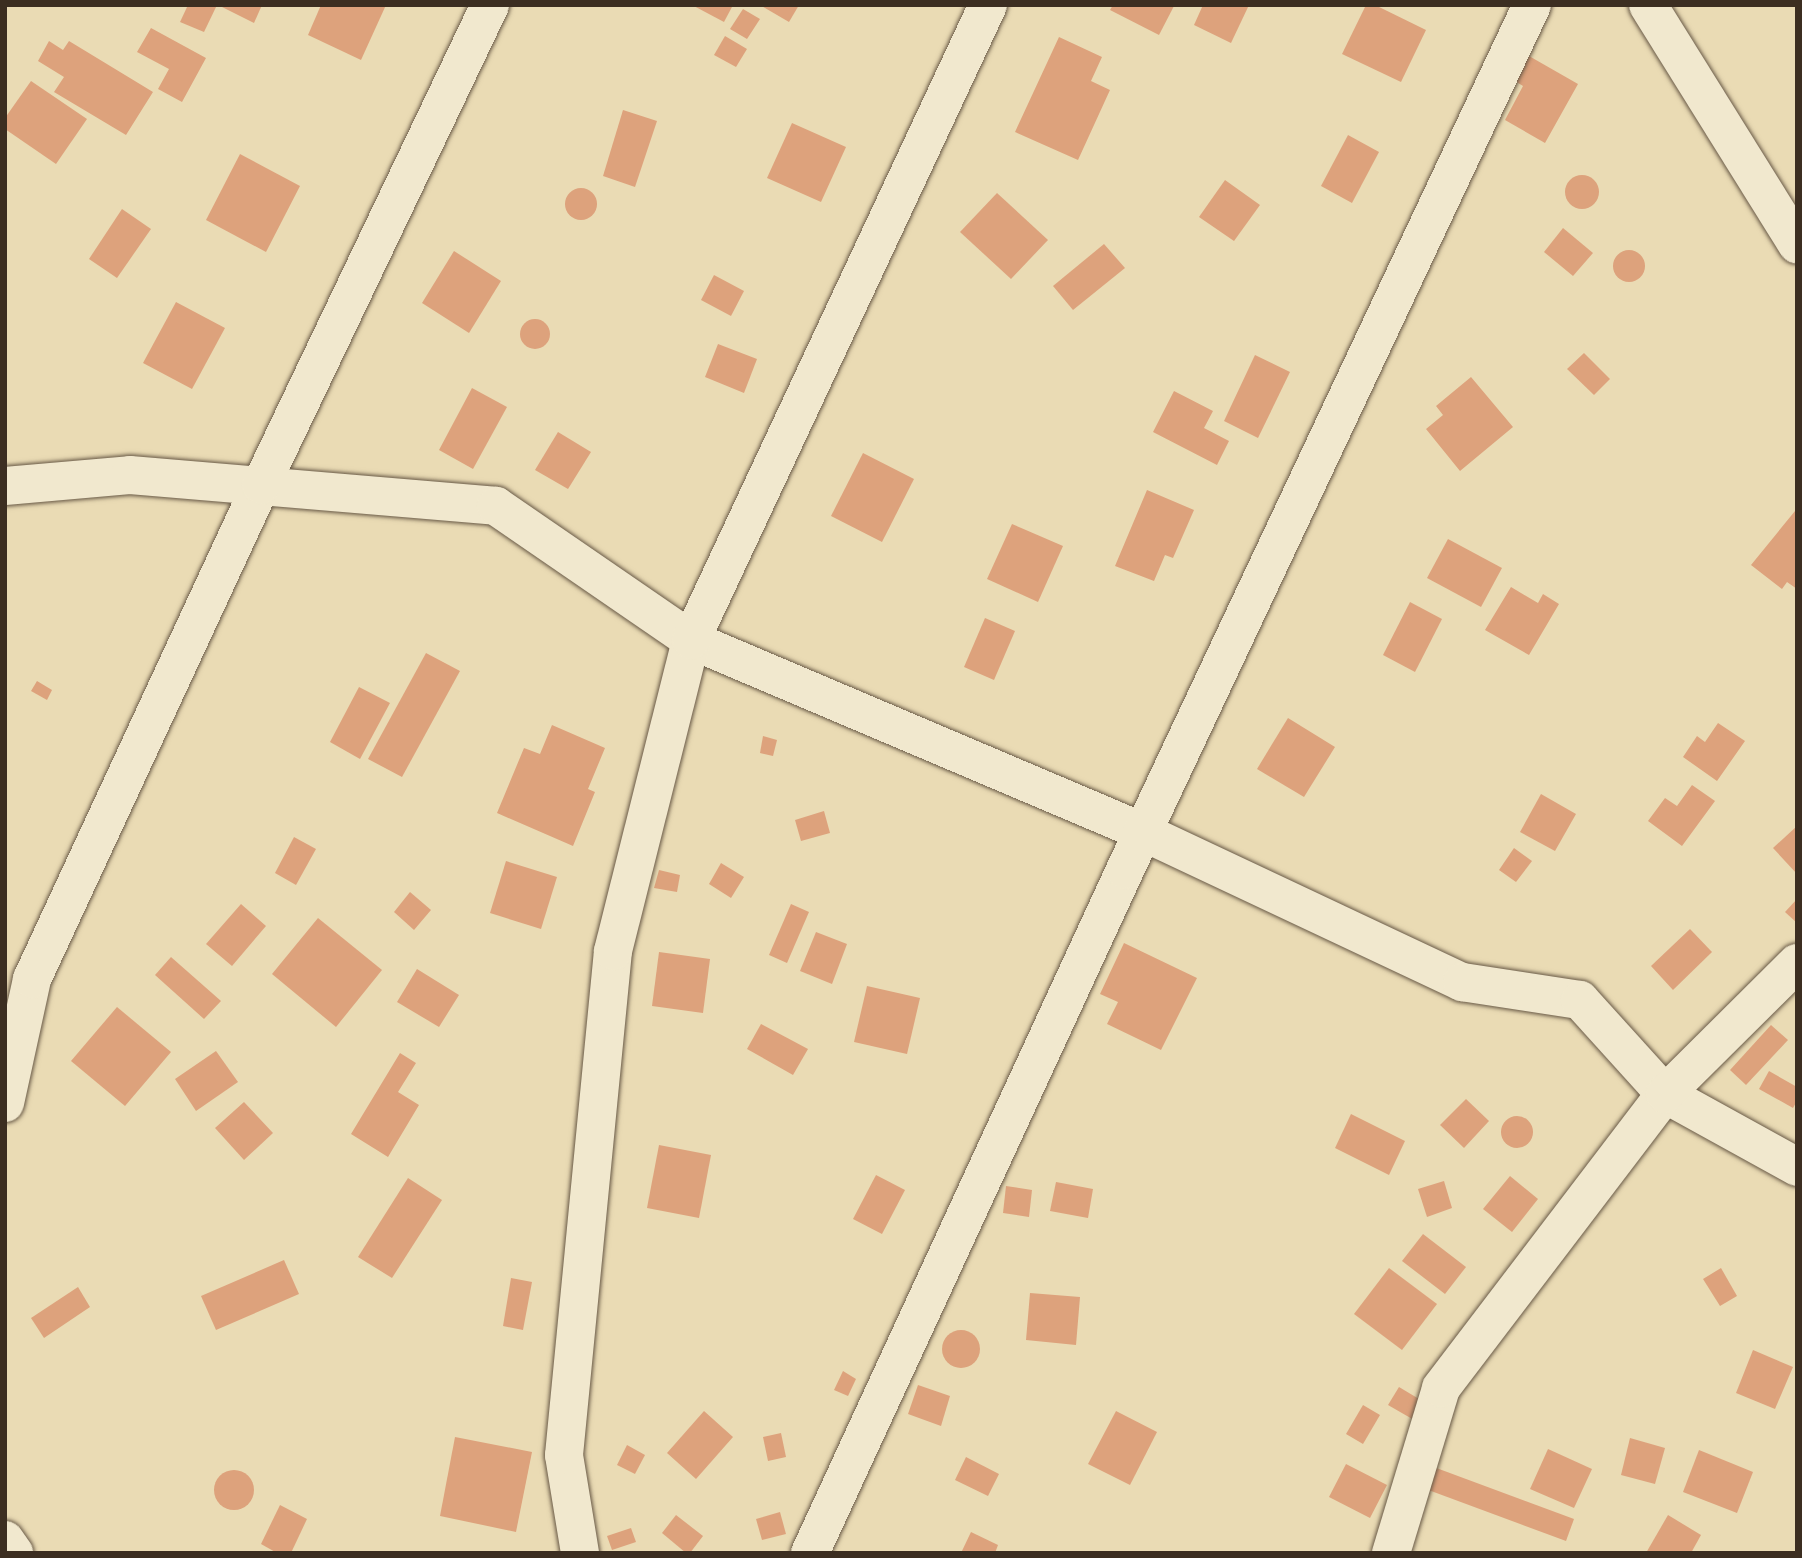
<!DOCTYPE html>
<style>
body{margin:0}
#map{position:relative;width:1802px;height:1558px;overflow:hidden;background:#eadbb4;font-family:"IM FELL English",serif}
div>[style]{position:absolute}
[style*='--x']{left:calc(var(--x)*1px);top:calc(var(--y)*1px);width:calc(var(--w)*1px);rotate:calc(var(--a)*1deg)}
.building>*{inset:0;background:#dda27c}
.round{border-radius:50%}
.roads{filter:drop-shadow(0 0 2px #685946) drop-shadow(0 0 2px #685946)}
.minor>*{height:38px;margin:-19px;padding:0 19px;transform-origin:19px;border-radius:19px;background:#f1e8ce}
span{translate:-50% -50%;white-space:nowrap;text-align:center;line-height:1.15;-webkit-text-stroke:5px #f1e8ce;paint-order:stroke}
.frame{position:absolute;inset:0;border:7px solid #3c2e21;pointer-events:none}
</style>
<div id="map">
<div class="building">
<div style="clip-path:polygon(188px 5px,217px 5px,204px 32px,180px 22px)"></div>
<div style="clip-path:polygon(218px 5px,262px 5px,254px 23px)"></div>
<div style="clip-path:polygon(321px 5px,386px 5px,361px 60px,308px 35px)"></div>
<div style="clip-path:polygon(692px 5px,733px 5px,724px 22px)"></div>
<div style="clip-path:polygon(760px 5px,799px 5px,789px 22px)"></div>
<div style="clip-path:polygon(1113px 5px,1172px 5px,1174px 6px,1159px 35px,1110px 10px)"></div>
<div style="clip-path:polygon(1203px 5px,1249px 5px,1231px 43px,1194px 25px)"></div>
<div style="clip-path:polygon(1366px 5px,1375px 5px,1426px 30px,1401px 82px,1342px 54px)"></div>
<div style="clip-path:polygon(743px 9px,760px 19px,747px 39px,730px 29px)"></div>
<div style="clip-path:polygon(151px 28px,206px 58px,182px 102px,158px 89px,169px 69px,137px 52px)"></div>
<div style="clip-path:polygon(725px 36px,747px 49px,736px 67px,714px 55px)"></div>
<div style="clip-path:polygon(1059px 37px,1102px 57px,1091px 81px,1110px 90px,1078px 160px,1015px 132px)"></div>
<div style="clip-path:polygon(49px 41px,63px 50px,69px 41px,153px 92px,126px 135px,54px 92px,64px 77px,38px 61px)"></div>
<div style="clip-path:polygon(1529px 56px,1578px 84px,1545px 143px,1505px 120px,1523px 86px,1515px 81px)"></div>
<div style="clip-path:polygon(31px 81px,87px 119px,56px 164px,5px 129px,5px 118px)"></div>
<div style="clip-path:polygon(623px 110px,657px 121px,635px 187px,603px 176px)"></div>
<div style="clip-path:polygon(792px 123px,846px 147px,821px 202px,767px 178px)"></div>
<div style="clip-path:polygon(1348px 135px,1379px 152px,1352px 203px,1321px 186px)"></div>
<div style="clip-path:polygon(240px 154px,300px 186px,266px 252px,206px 220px)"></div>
<div class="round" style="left:1565px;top:175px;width:34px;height:34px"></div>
<div style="clip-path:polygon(1225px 180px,1260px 205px,1234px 241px,1199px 217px)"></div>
<div class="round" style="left:565px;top:188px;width:32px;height:32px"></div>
<div style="clip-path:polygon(997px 193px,1048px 240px,1011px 279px,960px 232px)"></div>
<div style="clip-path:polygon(122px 209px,151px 229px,117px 278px,89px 259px)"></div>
<div style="clip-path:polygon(1563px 228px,1593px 253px,1573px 276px,1544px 252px)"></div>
<div style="clip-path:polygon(1104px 244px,1125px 268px,1073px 310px,1053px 286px)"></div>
<div class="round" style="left:1613px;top:250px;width:32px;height:32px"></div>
<div style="clip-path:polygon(454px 251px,501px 281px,469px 333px,422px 303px)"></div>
<div style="clip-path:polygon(714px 275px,744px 291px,731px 316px,701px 300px)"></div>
<div style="clip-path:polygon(176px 302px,225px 328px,192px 389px,143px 363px)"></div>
<div class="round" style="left:520px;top:319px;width:30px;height:30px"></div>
<div style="clip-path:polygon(718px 344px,757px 359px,744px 393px,705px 377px)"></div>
<div style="clip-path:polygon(1584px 353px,1610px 379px,1594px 395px,1567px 369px)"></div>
<div style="clip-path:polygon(1255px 355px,1290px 372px,1258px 438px,1224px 421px)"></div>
<div style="clip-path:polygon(1471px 377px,1513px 427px,1460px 471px,1426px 429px,1443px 415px,1436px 406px)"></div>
<div style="clip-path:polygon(472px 388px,507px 407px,473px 469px,439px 450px)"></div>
<div style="clip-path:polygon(1174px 391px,1213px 411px,1204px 428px,1229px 441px,1217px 465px,1153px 432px)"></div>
<div style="clip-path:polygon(558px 432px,591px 452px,568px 489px,535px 470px)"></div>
<div style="clip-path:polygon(863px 453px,914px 479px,882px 542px,831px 516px)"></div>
<div style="clip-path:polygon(1147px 490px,1194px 510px,1173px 558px,1165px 555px,1154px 581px,1115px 566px)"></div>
<div style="clip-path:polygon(1795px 511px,1797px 589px,1787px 582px,1782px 589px,1751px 565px)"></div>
<div style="clip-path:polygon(1012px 524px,1063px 546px,1038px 602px,987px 579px)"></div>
<div style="clip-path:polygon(1448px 539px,1502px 568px,1481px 607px,1427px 578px)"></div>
<div style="clip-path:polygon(1511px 587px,1538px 603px,1543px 594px,1559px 604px,1529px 655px,1485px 630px)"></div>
<div style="clip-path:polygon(1410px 602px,1442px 619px,1415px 672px,1383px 655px)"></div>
<div style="clip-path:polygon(985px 618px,1015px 631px,994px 680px,964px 667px)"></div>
<div style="clip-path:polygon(426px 653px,460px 671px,402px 777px,368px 759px)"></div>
<div style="clip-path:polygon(37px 681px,52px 690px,47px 700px,31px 691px)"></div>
<div style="clip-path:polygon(359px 687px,390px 703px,360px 759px,330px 742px)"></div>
<div style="clip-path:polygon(1288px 718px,1335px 747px,1304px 797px,1257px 769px)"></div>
<div style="clip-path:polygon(1718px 723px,1745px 741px,1717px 781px,1683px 757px,1697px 736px,1705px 742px)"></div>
<div style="clip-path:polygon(552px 725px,605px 748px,588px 789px,595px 792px,573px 846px,497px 813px,524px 748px,540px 754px)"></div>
<div style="clip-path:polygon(763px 736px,777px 740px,773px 756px,760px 753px)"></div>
<div style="clip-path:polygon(1692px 785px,1715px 801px,1682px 846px,1648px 821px,1665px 798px,1677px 806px)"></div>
<div style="clip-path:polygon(1541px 794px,1576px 814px,1555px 851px,1520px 832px)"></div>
<div style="clip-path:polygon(824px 811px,830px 833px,801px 841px,795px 820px)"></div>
<div style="clip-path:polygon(1797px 826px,1797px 874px,1773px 848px)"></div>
<div style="clip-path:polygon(294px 837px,316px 849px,296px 885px,275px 873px)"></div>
<div style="clip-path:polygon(1514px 848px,1532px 861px,1516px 882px,1499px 870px)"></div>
<div style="clip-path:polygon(506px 861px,557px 877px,541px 929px,490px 913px)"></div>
<div style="clip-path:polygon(721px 863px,744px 877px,731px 898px,709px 884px)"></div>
<div style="clip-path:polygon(659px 870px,680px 875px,677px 892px,654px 888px)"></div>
<div style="clip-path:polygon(410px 892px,431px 910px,414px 930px,394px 912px)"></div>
<div style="clip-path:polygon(1797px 899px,1797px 923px,1785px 912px)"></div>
<div style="clip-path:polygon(241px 904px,266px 926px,232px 966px,206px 944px)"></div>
<div style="clip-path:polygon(791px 904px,809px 912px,787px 963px,769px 955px)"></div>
<div style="clip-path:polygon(318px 918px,382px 970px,336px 1027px,272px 974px)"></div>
<div style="clip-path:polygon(1690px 929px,1712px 952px,1673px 990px,1651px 966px)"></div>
<div style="clip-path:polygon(816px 932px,847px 944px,832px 984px,800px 971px)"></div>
<div style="clip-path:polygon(1124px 943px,1197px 978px,1161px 1050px,1107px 1024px,1118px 1002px,1100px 994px)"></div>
<div style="clip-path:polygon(659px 952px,710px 959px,703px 1013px,652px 1006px)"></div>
<div style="clip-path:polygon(171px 957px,221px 1001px,204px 1019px,155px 975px)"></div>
<div style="clip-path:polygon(417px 969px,459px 995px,439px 1027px,397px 1002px)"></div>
<div style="clip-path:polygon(867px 986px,920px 998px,907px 1054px,854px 1042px)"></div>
<div style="clip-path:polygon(117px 1007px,171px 1052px,125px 1106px,71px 1061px)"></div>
<div style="clip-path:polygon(761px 1024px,808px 1049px,793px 1075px,747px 1049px)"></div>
<div style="clip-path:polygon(1771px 1025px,1788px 1040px,1746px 1085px,1730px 1070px)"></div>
<div style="clip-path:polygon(216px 1051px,238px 1082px,196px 1111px,175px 1079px)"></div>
<div style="clip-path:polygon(400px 1053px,416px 1063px,398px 1092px,419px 1105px,388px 1157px,351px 1134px)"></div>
<div style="clip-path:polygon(1769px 1071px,1797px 1087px,1797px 1101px,1793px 1108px,1759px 1089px)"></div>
<div style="clip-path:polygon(1466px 1099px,1489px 1121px,1464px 1148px,1440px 1125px)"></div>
<div style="clip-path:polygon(244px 1102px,273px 1133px,244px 1160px,215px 1128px)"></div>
<div style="clip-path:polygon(1351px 1114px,1405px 1141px,1389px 1175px,1335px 1148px)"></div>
<div class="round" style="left:1501px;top:1116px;width:32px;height:32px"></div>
<div style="clip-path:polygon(659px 1145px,711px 1155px,699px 1218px,647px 1208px)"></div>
<div style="clip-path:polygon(876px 1175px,905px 1190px,882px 1234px,853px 1219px)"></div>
<div style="clip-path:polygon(1510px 1176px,1538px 1199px,1512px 1232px,1483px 1209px)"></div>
<div style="clip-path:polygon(408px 1178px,442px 1200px,392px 1278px,358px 1257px)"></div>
<div style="clip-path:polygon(1444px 1181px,1452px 1208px,1427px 1217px,1418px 1189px)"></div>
<div style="clip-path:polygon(1056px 1182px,1093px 1189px,1088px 1218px,1050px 1211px)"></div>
<div style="clip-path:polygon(1006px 1186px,1032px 1190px,1029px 1217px,1003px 1213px)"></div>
<div style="clip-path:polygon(1423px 1234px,1466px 1267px,1445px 1294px,1402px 1261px)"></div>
<div style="clip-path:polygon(284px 1260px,299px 1294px,216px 1330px,201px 1296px)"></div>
<div style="clip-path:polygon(1389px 1268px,1437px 1304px,1402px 1350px,1354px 1314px)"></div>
<div style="clip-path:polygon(1721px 1268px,1737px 1296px,1720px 1306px,1703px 1279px)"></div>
<div style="clip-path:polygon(511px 1278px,532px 1282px,523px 1330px,503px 1326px)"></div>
<div style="clip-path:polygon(78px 1287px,90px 1307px,44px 1338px,31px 1318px)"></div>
<div style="clip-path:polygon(1030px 1293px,1080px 1297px,1076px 1345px,1026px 1340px)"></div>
<div class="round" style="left:942px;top:1330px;width:38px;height:38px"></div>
<div style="clip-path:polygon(1753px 1350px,1793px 1367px,1775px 1409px,1736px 1393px)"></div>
<div style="clip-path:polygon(843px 1371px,856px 1379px,848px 1396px,834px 1390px)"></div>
<div style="clip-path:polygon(918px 1385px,950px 1396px,941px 1426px,908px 1414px)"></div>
<div style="clip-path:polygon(1399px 1387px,1424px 1402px,1414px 1420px,1388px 1405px)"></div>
<div style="clip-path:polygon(1363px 1405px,1380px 1415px,1363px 1444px,1346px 1434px)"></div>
<div style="clip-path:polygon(704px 1411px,733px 1437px,696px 1479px,667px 1453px)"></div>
<div style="clip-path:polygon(1116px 1411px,1157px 1432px,1130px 1485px,1088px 1464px)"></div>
<div style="clip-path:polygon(781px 1433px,786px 1457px,768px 1461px,763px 1437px)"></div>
<div style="clip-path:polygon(455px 1437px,532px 1452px,516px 1532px,440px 1516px)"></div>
<div style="clip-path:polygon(1630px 1438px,1665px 1448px,1655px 1484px,1621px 1475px)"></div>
<div style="clip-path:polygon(627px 1445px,645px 1455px,635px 1474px,617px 1465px)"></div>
<div style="clip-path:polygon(1548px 1449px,1592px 1469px,1574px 1508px,1530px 1489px)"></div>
<div style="clip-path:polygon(1699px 1450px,1753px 1472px,1737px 1513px,1683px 1492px)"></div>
<div style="clip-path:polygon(966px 1457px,999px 1474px,988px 1496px,955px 1480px)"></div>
<div style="clip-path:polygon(1346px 1464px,1387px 1485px,1370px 1518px,1329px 1497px)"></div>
<div style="clip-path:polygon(1431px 1466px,1574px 1519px,1566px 1541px,1423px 1488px)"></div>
<div class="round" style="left:214px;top:1470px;width:40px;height:40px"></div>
<div style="clip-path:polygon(280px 1505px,307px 1519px,291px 1553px,277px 1553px,261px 1544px)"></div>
<div style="clip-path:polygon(780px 1512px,786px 1534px,762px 1540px,756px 1519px)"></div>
<div style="clip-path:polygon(676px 1515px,703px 1536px,690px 1553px,686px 1553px,662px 1533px)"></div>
<div style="clip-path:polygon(1668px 1515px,1701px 1535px,1691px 1553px,1646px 1553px)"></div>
<div style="clip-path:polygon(631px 1528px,636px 1542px,612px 1550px,607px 1536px)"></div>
<div style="clip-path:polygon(971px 1532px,998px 1545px,995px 1553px,961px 1553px)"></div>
</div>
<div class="roads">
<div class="minor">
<div style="--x:1648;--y:5;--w:282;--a:58.1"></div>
<div style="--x:5;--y:486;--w:125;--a:-5"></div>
<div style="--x:130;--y:475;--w:367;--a:4.8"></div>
<div style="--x:496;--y:506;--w:237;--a:34.5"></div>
<div style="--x:691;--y:640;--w:491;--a:23"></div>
<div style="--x:1143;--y:832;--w:353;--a:25.2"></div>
<div style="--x:1462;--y:982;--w:119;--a:8.7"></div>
<div style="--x:1580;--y:1000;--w:127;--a:47.9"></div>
<div style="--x:1665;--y:1094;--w:151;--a:28.9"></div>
<div style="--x:5;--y:1103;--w:127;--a:-77.7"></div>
<div style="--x:32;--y:979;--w:544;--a:-65.13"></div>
<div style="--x:261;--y:485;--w:532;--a:-64.49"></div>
<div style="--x:5;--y:1540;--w:16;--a:55"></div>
<div style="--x:580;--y:1553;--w:99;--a:-99.3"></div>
<div style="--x:564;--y:1455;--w:506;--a:-84.45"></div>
<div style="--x:613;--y:951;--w:321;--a:-75.9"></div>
<div style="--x:691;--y:640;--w:701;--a:-64.93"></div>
<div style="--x:810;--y:1553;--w:752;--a:-65.24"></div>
<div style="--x:1125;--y:870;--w:956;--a:-64.8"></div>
<div style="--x:1391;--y:1553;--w:172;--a:-73.1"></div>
<div style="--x:1441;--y:1388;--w:370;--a:-52.7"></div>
<div style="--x:1665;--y:1094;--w:186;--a:-44.8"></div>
</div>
</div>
<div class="frame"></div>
</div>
